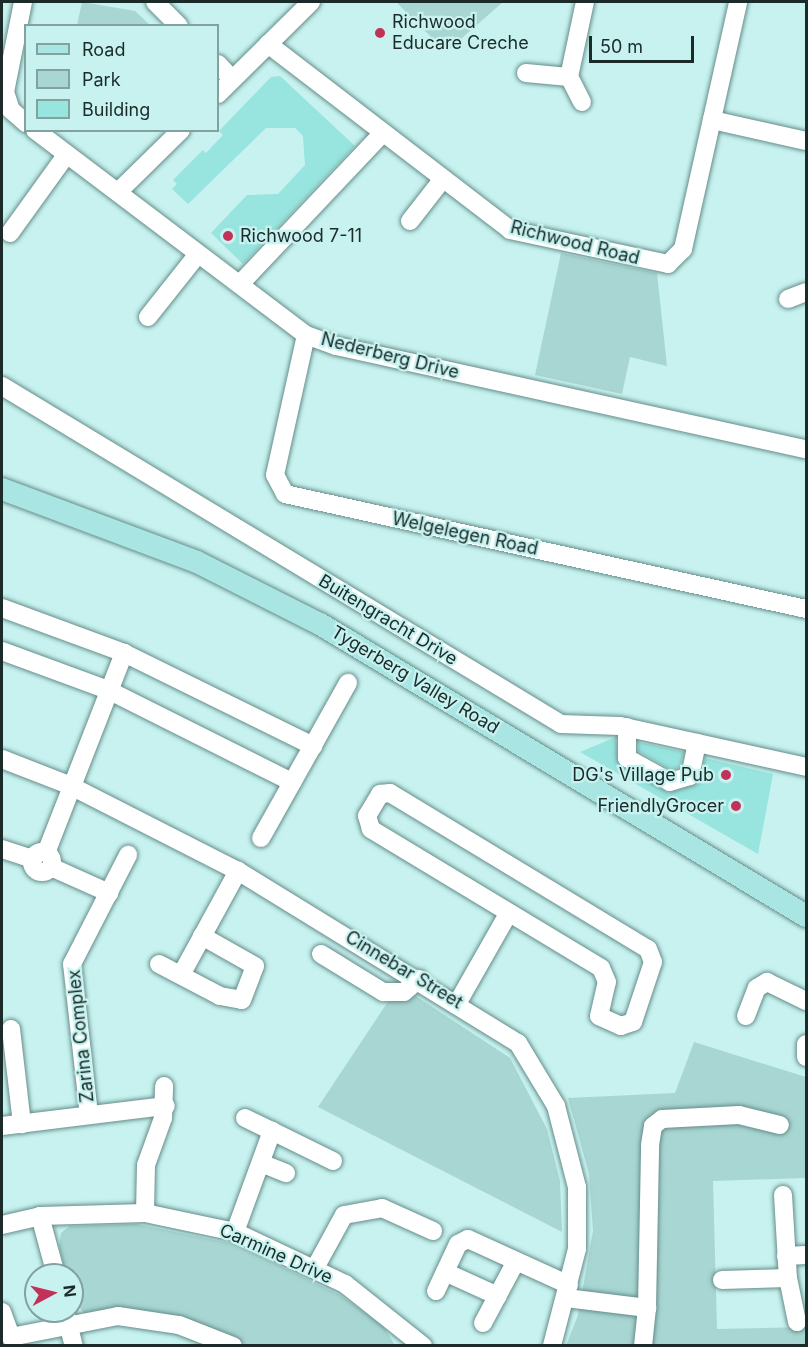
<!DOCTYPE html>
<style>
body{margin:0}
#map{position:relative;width:808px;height:1347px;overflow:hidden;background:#c7f2ef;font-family:Inter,sans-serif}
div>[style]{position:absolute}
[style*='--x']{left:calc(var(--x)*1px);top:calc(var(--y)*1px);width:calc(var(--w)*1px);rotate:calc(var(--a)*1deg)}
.green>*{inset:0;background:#a8d6d2}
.building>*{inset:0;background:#98e4df}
.roads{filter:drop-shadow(0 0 2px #658d8a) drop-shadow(0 0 2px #658d8a)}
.minor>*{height:18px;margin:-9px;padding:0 9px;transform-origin:9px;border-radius:9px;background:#fff}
.minor>.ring{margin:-9px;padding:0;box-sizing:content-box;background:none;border:18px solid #fff;border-radius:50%}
.major>*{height:22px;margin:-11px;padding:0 11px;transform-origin:11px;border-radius:11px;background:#a9e6e3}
.dots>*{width:16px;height:16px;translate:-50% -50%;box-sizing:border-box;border:3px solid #c7f2ef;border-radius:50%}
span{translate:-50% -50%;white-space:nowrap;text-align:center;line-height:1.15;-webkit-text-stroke:4.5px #c7f2ef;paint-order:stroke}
.poi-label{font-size:18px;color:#1a2b2a}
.left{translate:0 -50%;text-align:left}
.right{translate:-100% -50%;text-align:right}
.street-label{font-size:18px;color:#1a2b2a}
.frame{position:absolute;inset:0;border:3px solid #1a2b2a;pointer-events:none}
.legend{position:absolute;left:24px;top:24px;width:195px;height:108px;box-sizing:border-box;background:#c7f2ef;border:2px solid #82a2a0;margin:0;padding:8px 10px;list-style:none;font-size:18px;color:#1a2b2a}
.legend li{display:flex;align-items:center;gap:12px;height:30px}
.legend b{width:30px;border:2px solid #82a2a0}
.north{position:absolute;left:24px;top:1263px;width:60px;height:60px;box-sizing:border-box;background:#c7f2ef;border:2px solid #82a2a0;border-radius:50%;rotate:83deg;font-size:16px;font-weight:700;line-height:24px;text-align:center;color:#1a2b2a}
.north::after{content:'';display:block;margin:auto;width:21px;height:27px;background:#c23258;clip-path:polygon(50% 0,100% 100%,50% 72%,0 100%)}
.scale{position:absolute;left:589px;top:36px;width:105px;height:27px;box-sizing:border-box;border:3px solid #1a2b2a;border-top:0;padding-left:8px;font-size:18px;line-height:21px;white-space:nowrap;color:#1a2b2a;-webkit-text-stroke:4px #c7f2ef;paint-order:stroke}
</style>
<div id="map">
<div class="green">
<div style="clip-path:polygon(82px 2px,135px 11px,150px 25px,77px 25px)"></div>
<div style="clip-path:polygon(396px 2px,503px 2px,446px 52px)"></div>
<div style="clip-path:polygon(561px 253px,657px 273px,667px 366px,630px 357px,622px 394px,535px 375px)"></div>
<div style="clip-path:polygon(399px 985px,510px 1058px,547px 1129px,560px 1181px,562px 1232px,318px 1107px)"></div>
<div style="clip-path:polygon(694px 1042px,806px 1077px,806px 1178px,713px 1181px,717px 1329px,806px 1327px,806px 1345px,566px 1346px,578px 1315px,593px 1231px,589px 1174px,568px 1098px,675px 1093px)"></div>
<div style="clip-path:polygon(136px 1224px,234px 1244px,340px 1295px,383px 1326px,395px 1345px,247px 1345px,208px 1327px,84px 1313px,72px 1298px,72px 1275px,66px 1275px,59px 1246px,61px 1233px,70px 1226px)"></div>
</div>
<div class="building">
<div style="clip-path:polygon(280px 76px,355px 146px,243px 264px,211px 233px,247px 195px,278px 194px,305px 165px,303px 136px,295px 128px,266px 128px,188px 204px,172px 189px,177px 184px,173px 180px,203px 150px,206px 153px,223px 135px,219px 131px,271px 77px)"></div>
<div style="clip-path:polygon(616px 737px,618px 764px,668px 793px,698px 784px,705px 758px,773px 774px,758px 854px,580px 752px)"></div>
<div style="clip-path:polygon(638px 742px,684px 752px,680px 767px,671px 770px,638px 751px)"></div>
</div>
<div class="roads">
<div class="minor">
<div style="--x:23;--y:2;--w:92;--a:101.3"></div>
<div style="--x:5;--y:92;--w:19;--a:72"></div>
<div style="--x:11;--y:110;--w:20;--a:41"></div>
<div style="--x:155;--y:2;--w:34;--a:45"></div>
<div style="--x:268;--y:44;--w:305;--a:37.5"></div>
<div style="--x:510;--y:230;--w:162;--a:12.1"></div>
<div style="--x:668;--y:264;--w:21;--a:-45"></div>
<div style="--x:683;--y:249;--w:253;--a:-77.4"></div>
<div style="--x:218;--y:64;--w:21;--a:47"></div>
<div style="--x:526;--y:73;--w:43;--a:5.3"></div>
<div style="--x:218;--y:94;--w:131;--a:-44.7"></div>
<div style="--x:582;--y:102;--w:28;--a:-117"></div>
<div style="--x:569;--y:77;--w:77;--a:-78"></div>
<div style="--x:712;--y:120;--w:96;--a:12.6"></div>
<div style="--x:35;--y:130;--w:340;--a:37.1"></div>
<div style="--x:306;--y:335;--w:32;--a:20"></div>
<div style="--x:336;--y:346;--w:481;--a:12.4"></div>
<div style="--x:118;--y:192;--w:88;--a:-44.5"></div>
<div style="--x:410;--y:221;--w:52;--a:-52"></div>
<div style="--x:10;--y:233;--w:97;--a:-54.2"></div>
<div style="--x:240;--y:284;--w:208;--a:-46.6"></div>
<div style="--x:788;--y:299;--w:19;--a:-21"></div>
<div style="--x:148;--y:317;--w:80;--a:-51.6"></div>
<div style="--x:306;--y:335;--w:143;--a:102.5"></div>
<div style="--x:275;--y:475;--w:21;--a:62"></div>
<div style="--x:285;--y:494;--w:534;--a:12.45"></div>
<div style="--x:2;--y:386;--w:653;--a:31.16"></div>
<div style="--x:561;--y:724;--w:59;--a:1.9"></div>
<div style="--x:620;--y:726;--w:190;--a:12.4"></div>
<div style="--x:2;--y:608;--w:130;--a:20.2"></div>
<div style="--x:124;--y:653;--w:211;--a:26.2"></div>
<div style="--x:2;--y:651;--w:113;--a:20.2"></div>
<div style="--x:108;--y:690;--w:206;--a:26.6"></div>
<div style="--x:627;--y:727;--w:31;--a:90"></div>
<div style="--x:627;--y:758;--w:49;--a:29.2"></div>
<div style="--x:670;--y:782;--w:21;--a:-17"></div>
<div style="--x:690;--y:776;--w:34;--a:-78"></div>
<div style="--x:2;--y:759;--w:72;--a:21.2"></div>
<div style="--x:69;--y:785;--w:190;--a:27"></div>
<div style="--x:238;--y:871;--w:329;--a:31.6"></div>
<div style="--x:518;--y:1043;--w:74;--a:58.9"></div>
<div style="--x:556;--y:1106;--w:84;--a:75.5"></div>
<div style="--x:577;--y:1187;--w:62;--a:90"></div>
<div style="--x:577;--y:1249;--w:100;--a:104.5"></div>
<div style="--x:390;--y:793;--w:301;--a:31.2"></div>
<div style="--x:648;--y:949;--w:14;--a:69"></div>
<div style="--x:653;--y:962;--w:63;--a:108.4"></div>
<div style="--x:633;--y:1022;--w:13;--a:162"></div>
<div style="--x:621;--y:1026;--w:24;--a:-156"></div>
<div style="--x:599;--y:1016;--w:35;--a:-77"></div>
<div style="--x:607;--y:982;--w:15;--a:-113"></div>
<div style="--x:601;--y:968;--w:269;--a:-148.9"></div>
<div style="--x:371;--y:829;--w:14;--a:-107"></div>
<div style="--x:367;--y:816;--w:26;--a:-59"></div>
<div style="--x:380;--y:794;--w:10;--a:-6"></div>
<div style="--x:261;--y:838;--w:178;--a:-60.7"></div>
<div style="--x:2;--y:849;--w:33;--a:18"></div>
<div class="ring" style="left:32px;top:852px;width:2px;height:2px"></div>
<div style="--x:46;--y:853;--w:215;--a:-68.7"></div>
<div style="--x:51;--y:867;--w:64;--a:24.1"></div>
<div style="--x:321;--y:954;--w:73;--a:31.5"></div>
<div style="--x:383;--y:992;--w:21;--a:0"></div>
<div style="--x:404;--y:992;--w:20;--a:-41"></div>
<div style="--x:159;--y:964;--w:69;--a:27.7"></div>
<div style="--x:220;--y:996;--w:22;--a:10"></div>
<div style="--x:242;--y:1000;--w:36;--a:-69"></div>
<div style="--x:255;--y:966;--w:61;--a:-150.5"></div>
<div style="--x:181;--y:975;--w:119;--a:-61.3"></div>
<div style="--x:458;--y:1002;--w:101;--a:-60.4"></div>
<div style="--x:746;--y:1016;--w:30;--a:-69"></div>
<div style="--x:757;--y:988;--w:12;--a:-31"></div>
<div style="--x:767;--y:982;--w:43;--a:26"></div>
<div style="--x:11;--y:1029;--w:96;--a:83.4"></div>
<div style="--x:806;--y:1044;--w:13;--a:90"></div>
<div style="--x:89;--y:1115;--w:152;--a:-96.4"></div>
<div style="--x:72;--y:964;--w:123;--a:-62.8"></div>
<div style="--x:245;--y:1118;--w:30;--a:26"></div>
<div style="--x:2;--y:1126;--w:165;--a:-7"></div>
<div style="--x:261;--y:1163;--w:27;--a:22"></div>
<div style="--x:783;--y:1195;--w:83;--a:86.6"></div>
<div style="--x:788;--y:1278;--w:45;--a:78.4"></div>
<div style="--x:145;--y:1213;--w:48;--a:-88.8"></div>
<div style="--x:146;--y:1165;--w:50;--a:-70.1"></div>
<div style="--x:163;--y:1118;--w:32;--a:-88"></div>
<div style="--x:40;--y:1216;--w:61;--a:74.8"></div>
<div style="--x:2;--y:1225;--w:39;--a:-13"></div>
<div style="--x:40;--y:1216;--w:105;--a:-1.6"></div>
<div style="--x:145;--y:1213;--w:92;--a:11.9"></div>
<div style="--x:235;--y:1232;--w:122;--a:25.3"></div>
<div style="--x:345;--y:1284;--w:100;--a:38.5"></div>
<div style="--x:235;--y:1232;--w:108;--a:-69.9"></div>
<div style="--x:272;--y:1131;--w:68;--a:26.2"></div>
<div style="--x:786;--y:1256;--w:20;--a:-3"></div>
<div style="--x:315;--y:1268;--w:60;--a:-61.3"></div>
<div style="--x:344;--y:1215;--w:39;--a:-10"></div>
<div style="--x:382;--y:1208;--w:56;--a:24.3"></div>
<div style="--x:445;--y:1272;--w:58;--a:24.4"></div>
<div style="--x:722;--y:1280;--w:66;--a:-1.7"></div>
<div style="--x:436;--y:1291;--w:52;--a:-64.9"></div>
<div style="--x:458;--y:1244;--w:11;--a:-27"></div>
<div style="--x:468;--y:1239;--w:111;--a:24.5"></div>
<div style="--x:566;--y:1298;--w:82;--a:7"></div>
<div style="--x:647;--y:1308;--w:163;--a:-88.9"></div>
<div style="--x:650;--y:1145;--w:19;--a:-81"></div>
<div style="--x:653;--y:1126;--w:11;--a:-38"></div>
<div style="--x:662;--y:1119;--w:77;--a:-3"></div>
<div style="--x:739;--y:1115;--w:42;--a:13.7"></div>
<div style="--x:65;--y:1311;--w:36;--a:76"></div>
<div style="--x:2;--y:1312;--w:27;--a:70"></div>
<div style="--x:11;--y:1337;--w:109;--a:-11.1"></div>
<div style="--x:118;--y:1316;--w:62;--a:8.4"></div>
<div style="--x:179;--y:1325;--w:58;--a:21.3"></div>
<div style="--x:483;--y:1323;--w:68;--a:-61.9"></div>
<div style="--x:643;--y:1346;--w:38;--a:-84"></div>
</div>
<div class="major">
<div style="--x:2;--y:489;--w:208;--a:20.5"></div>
<div style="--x:197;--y:562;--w:138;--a:26.8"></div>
<div style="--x:320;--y:624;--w:567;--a:31"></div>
</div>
</div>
<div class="dots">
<div style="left:380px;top:33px;background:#c23258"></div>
<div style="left:228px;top:236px;background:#c23258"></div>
<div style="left:726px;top:775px;background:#c23258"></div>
<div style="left:736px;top:806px;background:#c23258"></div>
</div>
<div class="poi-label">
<span class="left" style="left:392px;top:33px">Richwood<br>Educare Creche</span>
<span class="left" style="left:240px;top:236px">Richwood 7-11</span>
<span class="right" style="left:714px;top:775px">DG's Village Pub</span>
<span class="right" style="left:724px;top:806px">FriendlyGrocer</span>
</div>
<div class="street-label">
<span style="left:575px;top:243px;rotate:14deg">Richwood Road</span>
<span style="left:390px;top:356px;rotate:14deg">Nederberg Drive</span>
<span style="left:465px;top:534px;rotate:12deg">Welgelegen Road</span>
<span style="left:388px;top:620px;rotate:31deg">Buitengracht Drive</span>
<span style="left:415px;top:680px;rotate:31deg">Tygerberg Valley Road</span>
<span style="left:404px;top:970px;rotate:31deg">Cinnebar Street</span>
<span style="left:81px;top:1036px;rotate:-96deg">Zarina Complex</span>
<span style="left:276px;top:1254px;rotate:24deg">Carmine Drive</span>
</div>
<div class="frame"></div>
<ul class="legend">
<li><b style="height:8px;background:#a9e6e3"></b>Road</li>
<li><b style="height:16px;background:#a8d6d2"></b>Park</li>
<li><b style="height:16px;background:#98e4df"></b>Building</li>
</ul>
<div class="north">N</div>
<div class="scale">50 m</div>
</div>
